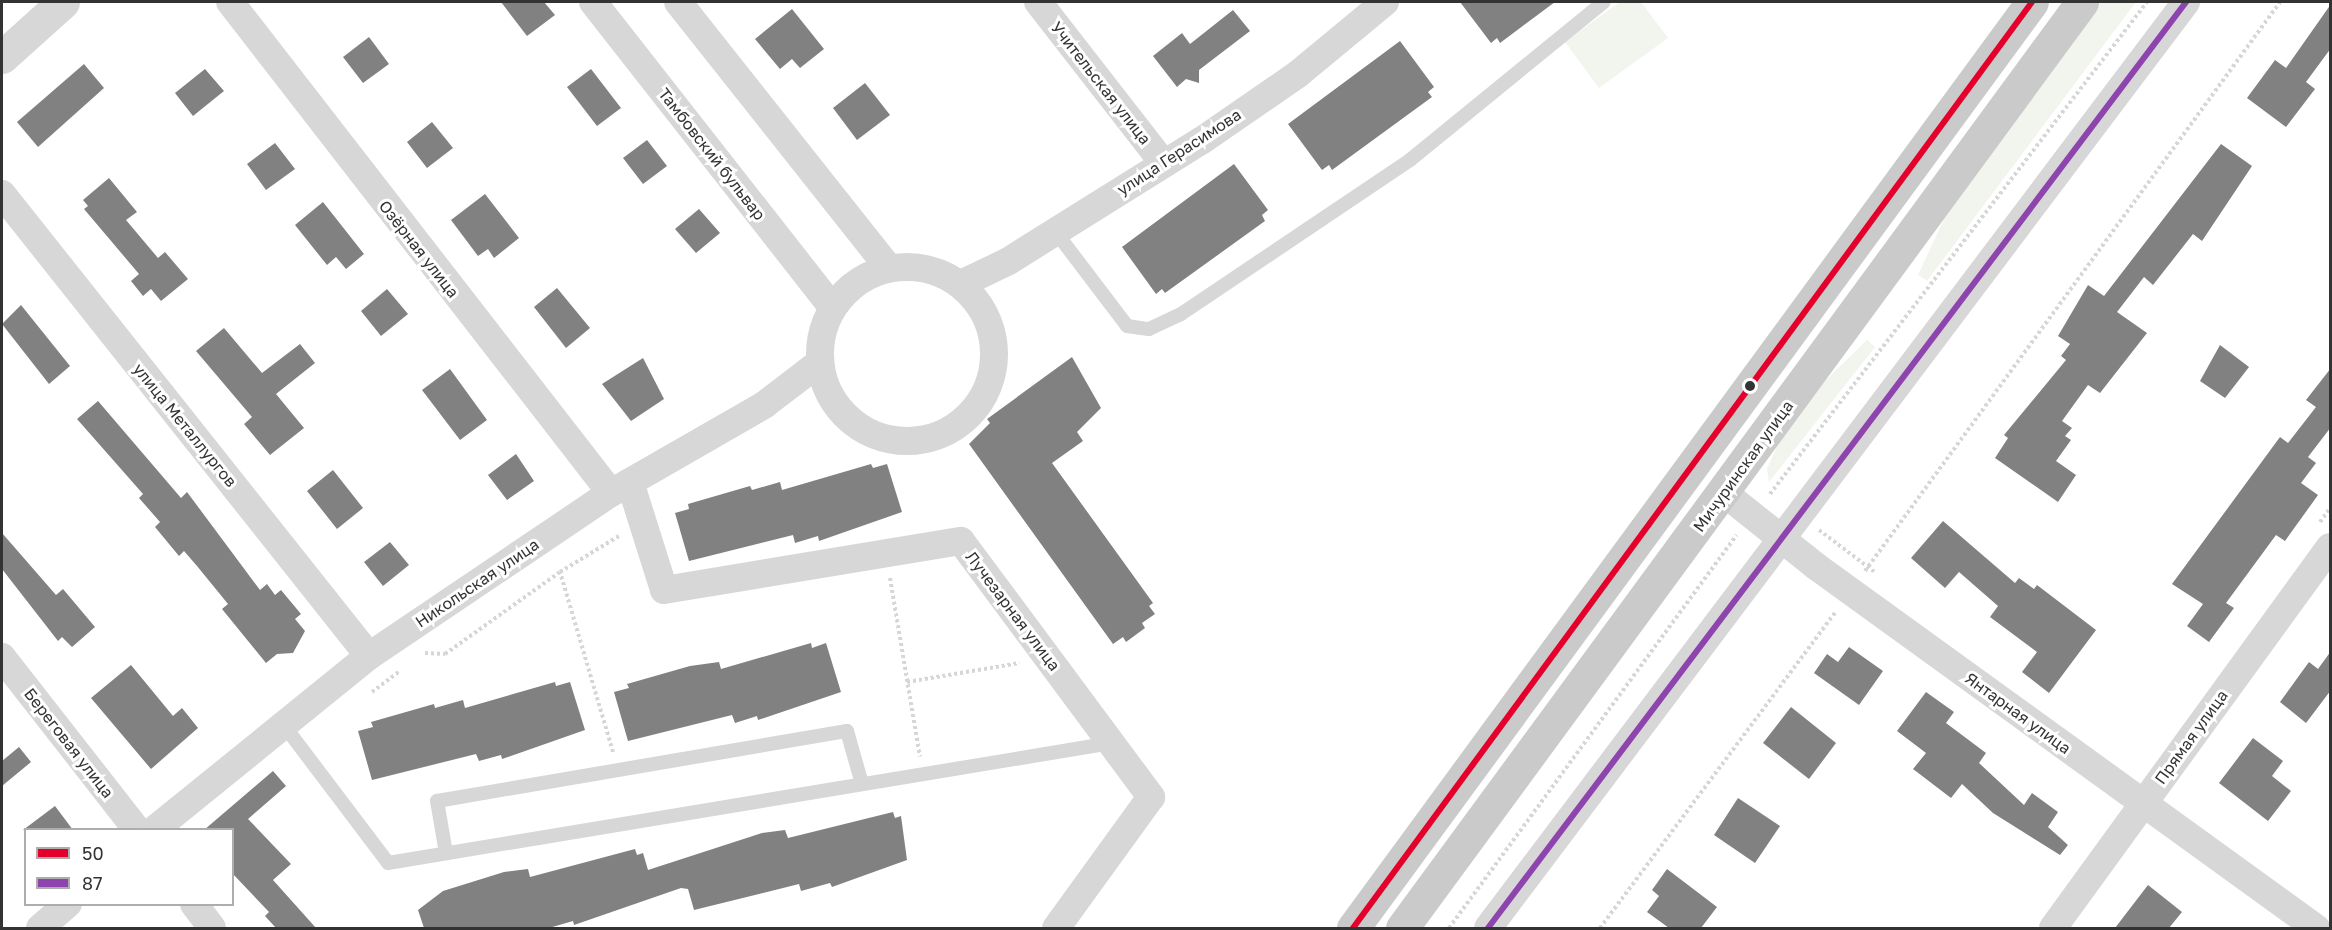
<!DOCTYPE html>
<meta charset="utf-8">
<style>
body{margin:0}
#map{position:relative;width:2332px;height:930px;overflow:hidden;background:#fff;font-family:"Golos Text",sans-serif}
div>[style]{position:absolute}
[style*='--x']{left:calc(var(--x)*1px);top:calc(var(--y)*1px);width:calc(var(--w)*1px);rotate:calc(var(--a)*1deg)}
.green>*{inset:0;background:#f1f5ed}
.building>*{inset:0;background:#818181}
.path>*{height:4px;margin-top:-2px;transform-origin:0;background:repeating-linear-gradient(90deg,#d6d6d6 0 3px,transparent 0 6px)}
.service>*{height:14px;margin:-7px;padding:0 7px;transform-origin:7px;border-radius:7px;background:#d7d7d7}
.minor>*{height:28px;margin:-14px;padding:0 14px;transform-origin:14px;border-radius:14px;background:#d7d7d7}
.minor>.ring{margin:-14px;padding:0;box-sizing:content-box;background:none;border:28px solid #d7d7d7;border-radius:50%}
.tertiary>*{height:33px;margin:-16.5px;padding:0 16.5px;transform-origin:16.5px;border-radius:16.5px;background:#d7d7d7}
.primary>*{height:33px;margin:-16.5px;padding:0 16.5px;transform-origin:16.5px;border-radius:16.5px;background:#cacaca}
.bus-1>*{height:6px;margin:-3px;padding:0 3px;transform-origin:3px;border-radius:3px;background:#e4002b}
.bus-2>*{height:6px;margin:-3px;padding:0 3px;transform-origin:3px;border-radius:3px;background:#8e44ad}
.dots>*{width:16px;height:16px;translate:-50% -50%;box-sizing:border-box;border:3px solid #fff;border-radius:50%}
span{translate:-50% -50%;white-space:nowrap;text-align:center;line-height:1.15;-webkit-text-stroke:6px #fff;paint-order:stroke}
.street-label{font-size:16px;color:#333}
.frame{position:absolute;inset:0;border:3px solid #333;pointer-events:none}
.legend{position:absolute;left:24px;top:828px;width:210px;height:78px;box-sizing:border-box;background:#fff;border:2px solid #adadad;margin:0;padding:8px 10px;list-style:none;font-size:18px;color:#333}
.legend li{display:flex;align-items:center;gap:12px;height:30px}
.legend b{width:30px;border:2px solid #adadad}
</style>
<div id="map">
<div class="green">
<div style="clip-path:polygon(1620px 2px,1641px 2px,1668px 38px,1599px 88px,1565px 42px)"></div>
<div style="clip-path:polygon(2100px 2px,2136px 2px,1927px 281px,1918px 275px,1944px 219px)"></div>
<div style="clip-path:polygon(1867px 340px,1875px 347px,1769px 482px,1767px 469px,1778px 444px,1824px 382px)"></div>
</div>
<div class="building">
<div style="clip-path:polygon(501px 2px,544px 2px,555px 15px,527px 36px)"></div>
<div style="clip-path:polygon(1460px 2px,1555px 2px,1500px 43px,1497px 38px,1491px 43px)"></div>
<div style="clip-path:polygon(2331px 4px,2331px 48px,2306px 82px,2315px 89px,2286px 127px,2247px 98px,2275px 60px,2286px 68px)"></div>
<div style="clip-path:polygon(792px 9px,824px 49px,800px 68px,792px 59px,780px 69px,755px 39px)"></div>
<div style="clip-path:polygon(1233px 10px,1250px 31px,1199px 70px,1199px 83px,1186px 79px,1177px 87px,1153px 56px,1182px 33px,1190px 44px)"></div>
<div style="clip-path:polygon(369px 37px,389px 64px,363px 83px,343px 57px)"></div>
<div style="clip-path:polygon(1400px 41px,1434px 87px,1428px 92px,1432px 97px,1332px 170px,1329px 165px,1322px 170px,1288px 124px)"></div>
<div style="clip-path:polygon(84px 64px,104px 88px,38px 147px,17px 122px)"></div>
<div style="clip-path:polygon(205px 69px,224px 91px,193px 116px,175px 93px)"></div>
<div style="clip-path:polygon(591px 69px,621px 108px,597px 126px,567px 87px)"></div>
<div style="clip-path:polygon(865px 83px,890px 115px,857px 140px,833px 108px)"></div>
<div style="clip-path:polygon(432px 122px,453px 148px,427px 168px,407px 142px)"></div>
<div style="clip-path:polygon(647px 140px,667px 166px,643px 184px,623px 158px)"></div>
<div style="clip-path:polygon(275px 143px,295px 169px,266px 190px,247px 164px)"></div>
<div style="clip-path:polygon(2221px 144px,2252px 166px,2202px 241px,2193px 234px,2153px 285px,2144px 277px,2117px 312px,2147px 333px,2100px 393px,2088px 385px,2062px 421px,2072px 428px,2065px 436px,2071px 440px,2056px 461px,2076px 475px,2058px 502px,1995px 458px,2008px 438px,2004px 435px,2066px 360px,2061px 356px,2070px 344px,2058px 336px,2088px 285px,2104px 296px)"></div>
<div style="clip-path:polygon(1234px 164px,1268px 210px,1262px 215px,1265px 221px,1165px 293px,1162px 289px,1156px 294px,1122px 247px)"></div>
<div style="clip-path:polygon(109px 178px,137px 212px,126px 220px,158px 258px,165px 252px,188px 279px,161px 301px,151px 289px,143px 296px,131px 281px,139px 274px,84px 209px,88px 206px,83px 200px)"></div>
<div style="clip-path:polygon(485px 194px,519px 238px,494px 258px,488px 249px,478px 256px,451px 220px)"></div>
<div style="clip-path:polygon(323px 202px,364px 254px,346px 269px,336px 257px,327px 265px,295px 225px)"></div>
<div style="clip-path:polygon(699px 209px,720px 233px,696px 253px,675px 229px)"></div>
<div style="clip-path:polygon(557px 288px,590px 328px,566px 348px,534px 307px)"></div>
<div style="clip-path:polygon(387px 289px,408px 314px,381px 336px,361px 311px)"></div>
<div style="clip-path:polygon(21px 305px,70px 366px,49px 384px,2px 324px)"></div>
<div style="clip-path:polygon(224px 328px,262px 373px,300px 344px,315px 363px,276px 394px,304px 428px,270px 455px,244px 424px,252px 417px,196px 351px)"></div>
<div style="clip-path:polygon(2220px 345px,2249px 367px,2225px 398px,2200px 381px)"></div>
<div style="clip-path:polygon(1072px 357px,1101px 408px,1077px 432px,1083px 441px,1052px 463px,1153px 603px,1149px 606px,1155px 614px,1142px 623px,1145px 628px,1126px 642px,1123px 637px,1113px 644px,969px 444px,990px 423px,987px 419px)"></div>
<div style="clip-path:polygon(643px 358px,664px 399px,631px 421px,602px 384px)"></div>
<div style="clip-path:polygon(2331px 368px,2331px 427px,2308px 457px,2316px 463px,2301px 483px,2318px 495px,2285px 541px,2276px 535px,2226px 603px,2234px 608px,2209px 642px,2187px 626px,2203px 604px,2172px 584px,2280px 437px,2288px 443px,2316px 407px,2306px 400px)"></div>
<div style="clip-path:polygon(450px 369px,487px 420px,460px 440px,422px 390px)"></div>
<div style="clip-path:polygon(98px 401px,181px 498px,187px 492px,260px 590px,267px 584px,275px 595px,281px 590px,301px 614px,295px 619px,305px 631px,293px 653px,277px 654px,266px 663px,222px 609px,228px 604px,197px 566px,184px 551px,179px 556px,155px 527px,160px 522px,139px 498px,143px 494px,77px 419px)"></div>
<div style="clip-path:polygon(516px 454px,534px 481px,507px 500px,488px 475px)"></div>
<div style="clip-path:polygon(871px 464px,873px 468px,887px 464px,902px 512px,819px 541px,818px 536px,795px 543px,793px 535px,689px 561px,675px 513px,689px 509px,688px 504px,750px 486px,752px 490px,780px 482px,782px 490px)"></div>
<div style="clip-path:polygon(333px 470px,363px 508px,337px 529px,307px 491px)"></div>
<div style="clip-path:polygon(1943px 521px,2015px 583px,2019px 578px,2034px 589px,2037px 585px,2096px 630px,2049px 693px,2022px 672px,2037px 652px,1990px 617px,1998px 606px,1959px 572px,1945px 588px,1911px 558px)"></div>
<div style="clip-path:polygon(2px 533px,56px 595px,63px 589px,95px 627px,72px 647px,62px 637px,58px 641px,2px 569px)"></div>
<div style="clip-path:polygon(390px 542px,409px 565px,383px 586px,364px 562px)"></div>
<div style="clip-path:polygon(811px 643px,812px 648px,826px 643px,841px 692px,758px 720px,757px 716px,735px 723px,732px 715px,628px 741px,614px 692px,629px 688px,627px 684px,690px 666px,719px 662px,721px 669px)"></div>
<div style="clip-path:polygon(1849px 647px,1883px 671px,1859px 705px,1814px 673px,1827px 654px,1838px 662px)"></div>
<div style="clip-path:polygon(2331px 651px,2331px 690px,2306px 723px,2280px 702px,2309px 662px,2318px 669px)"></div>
<div style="clip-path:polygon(131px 665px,173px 716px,182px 708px,198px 728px,151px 769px,91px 698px)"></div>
<div style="clip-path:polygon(555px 682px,556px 686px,570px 682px,585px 730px,502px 759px,501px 755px,479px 761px,476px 754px,372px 780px,358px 731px,373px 727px,371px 722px,434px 704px,435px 708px,463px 700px,465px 708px)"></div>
<div style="clip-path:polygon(1926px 692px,1954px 712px,1946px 723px,1986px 753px,1979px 763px,2024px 805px,2032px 793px,2058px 812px,2048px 827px,2068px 845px,2060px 855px,1993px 813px,1962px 784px,1951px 798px,1913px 769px,1926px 753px,1897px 731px)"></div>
<div style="clip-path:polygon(1791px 707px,1836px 743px,1809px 779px,1763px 743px)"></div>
<div style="clip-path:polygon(2253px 738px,2283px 761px,2272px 776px,2291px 791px,2268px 821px,2219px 783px)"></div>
<div style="clip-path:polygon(19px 747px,31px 762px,2px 786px,2px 761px)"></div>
<div style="clip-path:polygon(273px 771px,286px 786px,248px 819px,291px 864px,273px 880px,316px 928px,276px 928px,265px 916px,269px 912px,232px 873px,232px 830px,204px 830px)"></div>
<div style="clip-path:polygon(1738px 798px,1780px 826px,1755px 863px,1714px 835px)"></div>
<div style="clip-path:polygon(55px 806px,73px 830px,23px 830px)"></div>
<div style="clip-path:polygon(893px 812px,895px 818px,901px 816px,907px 860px,832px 887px,830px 883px,801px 891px,799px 884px,694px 910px,688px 889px,681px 888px,574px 925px,573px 921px,549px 928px,424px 928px,418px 910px,443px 891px,504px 872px,528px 869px,530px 877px,635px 849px,637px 855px,643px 853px,648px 870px,762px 833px,785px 830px,788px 838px)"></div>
<div style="clip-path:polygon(1667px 869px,1717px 907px,1701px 928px,1669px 928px,1647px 912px,1659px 896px,1652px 890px)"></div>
<div style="clip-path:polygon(2148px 885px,2182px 912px,2169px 928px,2115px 928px)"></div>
</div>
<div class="path">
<div style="--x:1770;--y:494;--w:620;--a:-52.54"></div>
<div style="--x:2320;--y:522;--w:17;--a:-54"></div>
<div style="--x:1819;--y:530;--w:71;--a:37"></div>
<div style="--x:1865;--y:571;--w:704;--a:-53.89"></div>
<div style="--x:890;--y:578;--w:181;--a:80.5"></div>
<div style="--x:425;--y:653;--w:20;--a:3"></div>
<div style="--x:445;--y:654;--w:141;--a:-35.5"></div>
<div style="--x:907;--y:682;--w:114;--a:-9.6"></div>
<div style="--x:372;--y:692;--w:35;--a:-37"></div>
<div style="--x:613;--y:752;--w:188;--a:-106.4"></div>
<div style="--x:560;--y:572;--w:69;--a:-31.4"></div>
<div style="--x:1449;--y:928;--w:487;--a:-53.8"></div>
<div style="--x:1600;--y:928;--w:395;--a:-53.3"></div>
</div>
<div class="service">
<div style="--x:1055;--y:231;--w:119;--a:52.8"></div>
<div style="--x:1127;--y:326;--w:22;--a:8"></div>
<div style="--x:1149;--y:329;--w:35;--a:-25"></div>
<div style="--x:1181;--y:314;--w:276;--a:-33.9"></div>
<div style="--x:1410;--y:160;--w:250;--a:-39.2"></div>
<div style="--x:283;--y:724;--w:174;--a:52.9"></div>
<div style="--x:388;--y:863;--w:733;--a:-9.42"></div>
<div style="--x:446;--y:853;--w:53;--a:-99.8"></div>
<div style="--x:437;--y:801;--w:416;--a:-9.7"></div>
<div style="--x:847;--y:731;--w:55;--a:74.2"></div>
</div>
<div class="minor">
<div style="--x:230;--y:2;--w:621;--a:52.19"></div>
<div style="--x:593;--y:2;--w:387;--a:51.9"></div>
<div style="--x:678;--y:2;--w:340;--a:51.6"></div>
<div style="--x:1038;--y:2;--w:205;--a:52.1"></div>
<div style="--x:2;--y:194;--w:590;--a:51.54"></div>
<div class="ring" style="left:820px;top:267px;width:146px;height:146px"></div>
<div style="--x:961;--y:284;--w:51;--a:-25.6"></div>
<div style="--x:1007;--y:262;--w:229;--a:-32"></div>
<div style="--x:1201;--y:141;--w:118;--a:-34.6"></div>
<div style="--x:1298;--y:74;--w:113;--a:-39.6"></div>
<div style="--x:630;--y:482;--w:113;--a:72.5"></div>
<div style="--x:664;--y:590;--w:301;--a:-9.4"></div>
<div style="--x:961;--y:541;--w:319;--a:53.4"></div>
<div style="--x:1151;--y:797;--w:162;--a:125.9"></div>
<div style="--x:1723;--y:492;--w:120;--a:38.6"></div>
<div style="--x:1817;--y:567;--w:616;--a:35.88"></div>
<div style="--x:2;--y:657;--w:219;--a:52"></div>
<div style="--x:154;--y:830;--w:277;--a:-39"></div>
<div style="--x:369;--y:656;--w:292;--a:-34"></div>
<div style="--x:611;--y:493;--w:177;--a:-29.9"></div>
<div style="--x:764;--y:405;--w:69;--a:-37.4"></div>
<div style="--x:194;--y:904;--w:30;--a:53"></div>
<div style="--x:40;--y:928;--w:37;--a:-41"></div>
<div style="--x:1488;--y:928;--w:1160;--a:-52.99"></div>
<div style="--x:2053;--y:928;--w:471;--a:-54"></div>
</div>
<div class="tertiary">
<div style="--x:2;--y:57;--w:82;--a:-42"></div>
</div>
<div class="primary">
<div style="--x:1353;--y:928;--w:1148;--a:-53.75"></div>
<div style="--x:1402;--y:928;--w:1149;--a:-53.71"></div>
</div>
<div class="bus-1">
<div style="--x:1353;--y:928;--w:1148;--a:-53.75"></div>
</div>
<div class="bus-2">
<div style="--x:1488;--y:928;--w:1160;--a:-52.99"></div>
</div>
<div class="dots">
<div style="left:1750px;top:386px;background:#333"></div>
</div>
<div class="street-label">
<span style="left:1101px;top:83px;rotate:52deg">Учительская улица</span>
<span style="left:1179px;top:152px;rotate:-33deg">улица Герасимова</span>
<span style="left:712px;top:154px;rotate:52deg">Тамбовский бульвар</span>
<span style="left:419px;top:249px;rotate:52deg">Озёрная улица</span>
<span style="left:185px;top:425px;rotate:51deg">улица Металлургов</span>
<span style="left:1743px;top:466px;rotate:-54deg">Мичуринская улица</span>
<span style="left:477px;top:583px;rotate:-34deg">Никольская улица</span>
<span style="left:1013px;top:611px;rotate:53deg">Лучезарная улица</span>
<span style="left:2018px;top:713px;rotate:36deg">Янтарная улица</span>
<span style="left:2191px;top:737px;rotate:-54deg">Прямая улица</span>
<span style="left:69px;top:743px;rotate:52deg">Береговая улица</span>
</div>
<div class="frame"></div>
<ul class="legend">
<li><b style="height:8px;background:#e4002b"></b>50</li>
<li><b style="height:8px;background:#8e44ad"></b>87</li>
</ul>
</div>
